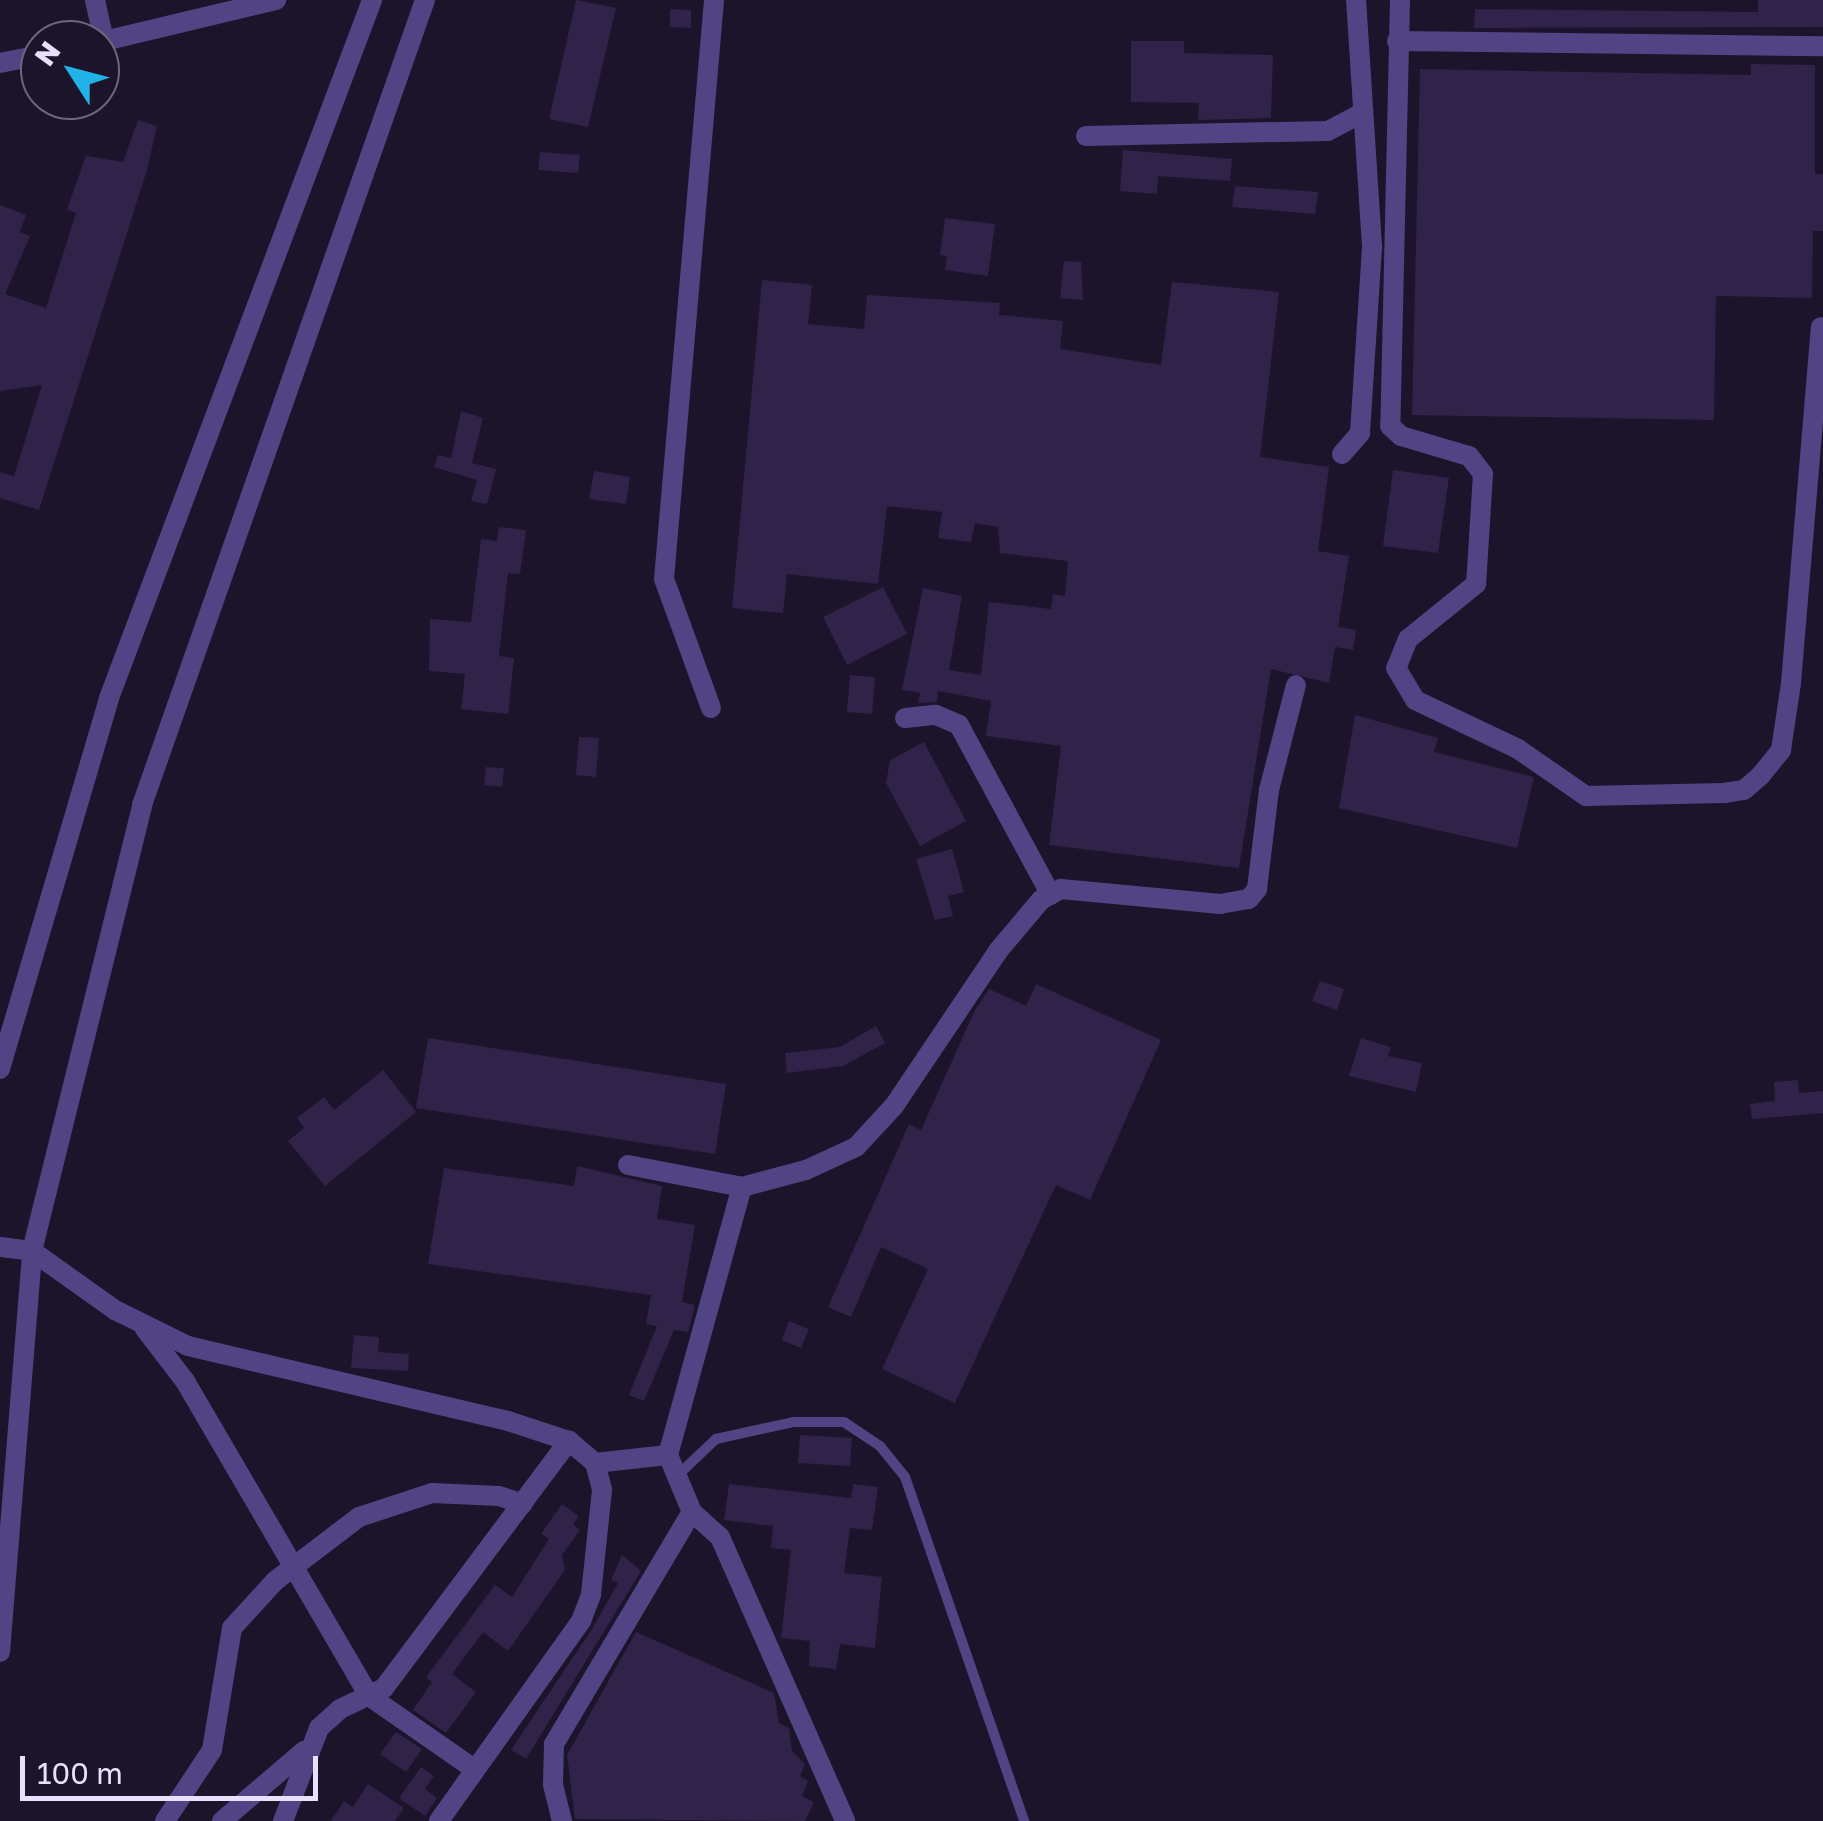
<!DOCTYPE html>
<style>
body{margin:0}
#map{position:relative;width:1823px;height:1821px;overflow:hidden;background:#1c142a;font-family:"Golos Text",sans-serif}
div>[style]{position:absolute}
[style*='--x']{left:calc(var(--x)*1px);top:calc(var(--y)*1px);width:calc(var(--w)*1px);rotate:calc(var(--a)*1deg)}
.building>*{inset:0;background:#312249}
.lane>*{height:10px;margin:-5px;padding:0 5px;transform-origin:5px;border-radius:5px;background:#514484}
.street>*{height:20px;margin:-10px;padding:0 10px;transform-origin:10px;border-radius:10px;background:#514484}
span{translate:-50% -50%;white-space:nowrap;text-align:center;line-height:1.15;-webkit-text-stroke:10px #1c142a;paint-order:stroke}
.north{position:absolute;left:20px;top:20px;width:100px;height:100px;box-sizing:border-box;background:#1c142a;border:2px solid #6e667e;border-radius:50%;rotate:306deg;font-size:28px;font-weight:700;line-height:40px;text-align:center;color:#e8e0fc}
.north::after{content:'';display:block;margin:auto;width:35px;height:45px;background:#21b2e7;clip-path:polygon(50% 0,100% 100%,50% 72%,0 100%)}
.scale{position:absolute;left:20px;top:1756px;width:298px;height:45px;box-sizing:border-box;border:5px solid #e8e0fc;border-top:0;padding-left:12px;font-size:30px;line-height:35px;white-space:nowrap;color:#e8e0fc;-webkit-text-stroke:8px #1c142a;paint-order:stroke}
</style>
<div id="map">
<div class="building">
<div style="clip-path:polygon(576px 0,616px 8px,588px 127px,549px 119px)"></div>
<div style="clip-path:polygon(1758px 0,1823px 0,1823px 27px,1474px 28px,1475px 9px,1758px 12px)"></div>
<div style="clip-path:polygon(670px 9px,691px 10px,691px 28px,670px 27px)"></div>
<div style="clip-path:polygon(1131px 41px,1184px 41px,1184px 53px,1273px 55px,1271px 118px,1198px 120px,1199px 103px,1131px 102px)"></div>
<div style="clip-path:polygon(1751px 64px,1815px 65px,1815px 174px,1823px 174px,1823px 231px,1813px 231px,1812px 298px,1716px 296px,1714px 420px,1412px 415px,1420px 69px,1751px 75px)"></div>
<div style="clip-path:polygon(138px 120px,157px 126px,147px 170px,39px 510px,0 498px,0 472px,14px 476px,42px 385px,0 391px,0 205px,26px 215px,20px 232px,30px 236px,5px 294px,46px 308px,76px 213px,67px 209px,86px 156px,123px 162px)"></div>
<div style="clip-path:polygon(1123px 150px,1232px 159px,1230px 181px,1158px 176px,1157px 194px,1120px 191px)"></div>
<div style="clip-path:polygon(540px 152px,580px 155px,578px 173px,538px 170px)"></div>
<div style="clip-path:polygon(1235px 186px,1318px 192px,1315px 214px,1232px 207px)"></div>
<div style="clip-path:polygon(945px 218px,995px 224px,988px 276px,945px 270px,947px 256px,940px 255px)"></div>
<div style="clip-path:polygon(1064px 261px,1081px 262px,1083px 300px,1060px 298px)"></div>
<div style="clip-path:polygon(762px 280px,812px 285px,808px 324px,864px 329px,867px 295px,1000px 303px,999px 315px,1063px 321px,1060px 349px,1161px 365px,1172px 282px,1279px 292px,1260px 457px,1329px 467px,1318px 551px,1349px 556px,1338px 627px,1356px 630px,1353px 650px,1335px 647px,1329px 683px,1271px 669px,1239px 868px,1049px 845px,1061px 746px,986px 736px,991px 701px,938px 691px,937px 702px,918px 703px,920px 693px,902px 690px,923px 588px,962px 596px,949px 670px,981px 675px,989px 602px,1051px 609px,1053px 594px,1065px 596px,1068px 561px,1000px 553px,998px 527px,975px 523px,971px 542px,938px 538px,942px 512px,887px 506px,878px 584px,787px 574px,783px 613px,732px 608px)"></div>
<div style="clip-path:polygon(461px 411px,483px 418px,472px 463px,496px 469px,487px 504px,471px 501px,477px 480px,434px 467px,438px 455px,451px 458px)"></div>
<div style="clip-path:polygon(1393px 470px,1449px 478px,1438px 553px,1383px 546px)"></div>
<div style="clip-path:polygon(594px 471px,630px 477px,626px 504px,589px 499px)"></div>
<div style="clip-path:polygon(499px 527px,526px 530px,520px 574px,508px 573px,499px 656px,514px 658px,508px 714px,461px 709px,465px 674px,429px 671px,430px 619px,471px 622px,481px 539px,497px 541px)"></div>
<div style="clip-path:polygon(883px 587px,907px 634px,847px 665px,823px 617px)"></div>
<div style="clip-path:polygon(850px 675px,875px 677px,872px 714px,847px 712px)"></div>
<div style="clip-path:polygon(1355px 715px,1438px 738px,1434px 752px,1534px 777px,1517px 848px,1339px 808px)"></div>
<div style="clip-path:polygon(579px 737px,599px 738px,596px 777px,576px 775px)"></div>
<div style="clip-path:polygon(924px 742px,966px 821px,920px 846px,886px 783px,890px 760px)"></div>
<div style="clip-path:polygon(486px 767px,504px 768px,502px 787px,484px 785px)"></div>
<div style="clip-path:polygon(952px 849px,964px 892px,948px 896px,953px 916px,935px 920px,916px 859px)"></div>
<div style="clip-path:polygon(1320px 981px,1344px 989px,1337px 1010px,1312px 1001px)"></div>
<div style="clip-path:polygon(1036px 984px,1161px 1040px,1090px 1200px,1056px 1185px,955px 1403px,882px 1369px,928px 1269px,881px 1247px,851px 1317px,828px 1307px,909px 1124px,921px 1130px,975px 1010px,989px 989px,1026px 1006px)"></div>
<div style="clip-path:polygon(876px 1026px,885px 1043px,843px 1066px,787px 1073px,785px 1053px,840px 1047px)"></div>
<div style="clip-path:polygon(428px 1038px,726px 1084px,715px 1154px,416px 1108px)"></div>
<div style="clip-path:polygon(1361px 1038px,1391px 1047px,1388px 1056px,1422px 1063px,1416px 1092px,1349px 1076px)"></div>
<div style="clip-path:polygon(383px 1070px,416px 1112px,325px 1186px,288px 1141px,304px 1128px,297px 1118px,324px 1097px,334px 1110px)"></div>
<div style="clip-path:polygon(1798px 1080px,1799px 1093px,1823px 1091px,1823px 1113px,1752px 1119px,1750px 1104px,1775px 1101px,1774px 1082px)"></div>
<div style="clip-path:polygon(577px 1166px,662px 1186px,657px 1219px,695px 1225px,682px 1302px,695px 1305px,688px 1332px,674px 1330px,644px 1401px,629px 1395px,657px 1326px,646px 1324px,651px 1295px,428px 1264px,444px 1168px,574px 1186px)"></div>
<div style="clip-path:polygon(789px 1321px,809px 1329px,801px 1348px,782px 1340px)"></div>
<div style="clip-path:polygon(354px 1335px,379px 1337px,378px 1352px,409px 1354px,408px 1371px,351px 1368px)"></div>
<div style="clip-path:polygon(800px 1435px,852px 1438px,850px 1466px,798px 1463px)"></div>
<div style="clip-path:polygon(729px 1484px,851px 1498px,853px 1484px,878px 1487px,872px 1530px,850px 1528px,844px 1573px,882px 1577px,875px 1648px,840px 1644px,836px 1669px,809px 1666px,810px 1641px,781px 1638px,791px 1550px,771px 1548px,773px 1526px,724px 1520px)"></div>
<div style="clip-path:polygon(562px 1504px,579px 1516px,573px 1524px,580px 1530px,562px 1555px,565px 1570px,508px 1651px,483px 1632px,452px 1674px,476px 1692px,446px 1733px,413px 1710px,432px 1682px,426px 1677px,495px 1585px,512px 1597px,549px 1539px,541px 1534px)"></div>
<div style="clip-path:polygon(622px 1555px,641px 1571px,526px 1759px,511px 1750px,592px 1629px,618px 1583px,611px 1580px)"></div>
<div style="clip-path:polygon(636px 1632px,774px 1693px,779px 1723px,789px 1728px,792px 1751px,805px 1764px,800px 1776px,808px 1781px,802px 1796px,814px 1802px,805px 1821px,575px 1819px,567px 1755px)"></div>
<div style="clip-path:polygon(396px 1732px,422px 1749px,406px 1772px,380px 1754px)"></div>
<div style="clip-path:polygon(421px 1767px,434px 1776px,425px 1789px,437px 1798px,425px 1816px,399px 1798px)"></div>
<div style="clip-path:polygon(368px 1784px,404px 1808px,395px 1821px,331px 1821px,344px 1801px,353px 1807px)"></div>
</div>
<div class="lane">
<div style="--x:679;--y:1474;--w:51;--a:-43.4"></div>
<div style="--x:716;--y:1439;--w:79;--a:-12.4"></div>
<div style="--x:793;--y:1422;--w:51;--a:0"></div>
<div style="--x:844;--y:1422;--w:43;--a:33.7"></div>
<div style="--x:880;--y:1446;--w:40;--a:51"></div>
<div style="--x:905;--y:1477;--w:364;--a:70.9"></div>
</div>
<div class="street">
<div style="--x:95;--y:0;--w:42;--a:77.6"></div>
<div style="--x:1400;--y:0;--w:426;--a:91.3"></div>
<div style="--x:1390;--y:426;--w:15;--a:42"></div>
<div style="--x:1401;--y:436;--w:71;--a:16.4"></div>
<div style="--x:1469;--y:456;--w:23;--a:52"></div>
<div style="--x:1483;--y:474;--w:110;--a:93.6"></div>
<div style="--x:1476;--y:584;--w:87;--a:141"></div>
<div style="--x:1408;--y:639;--w:31;--a:112"></div>
<div style="--x:1396;--y:668;--w:37;--a:59"></div>
<div style="--x:1415;--y:700;--w:114;--a:25.4"></div>
<div style="--x:1518;--y:749;--w:83;--a:34.7"></div>
<div style="--x:1586;--y:796;--w:138;--a:-1.2"></div>
<div style="--x:1724;--y:793;--w:20;--a:-9"></div>
<div style="--x:1744;--y:790;--w:23;--a:-41"></div>
<div style="--x:1761;--y:775;--w:32;--a:-51"></div>
<div style="--x:1781;--y:750;--w:68;--a:-81.5"></div>
<div style="--x:1791;--y:683;--w:357;--a:-85.2"></div>
<div style="--x:1397;--y:41;--w:426;--a:0.7"></div>
<div style="--x:100;--y:42;--w:181;--a:-13.4"></div>
<div style="--x:0;--y:63;--w:41;--a:-11.3"></div>
<div style="--x:1086;--y:136;--w:242;--a:-1.2"></div>
<div style="--x:1328;--y:131;--w:40;--a:-28"></div>
<div style="--x:1342;--y:454;--w:28;--a:-49"></div>
<div style="--x:1360;--y:433;--w:187;--a:-86.3"></div>
<div style="--x:1372;--y:246;--w:247;--a:-93.7"></div>
<div style="--x:711;--y:708;--w:137;--a:-110"></div>
<div style="--x:664;--y:579;--w:581;--a:-85.06"></div>
<div style="--x:905;--y:718;--w:31;--a:-6"></div>
<div style="--x:936;--y:715;--w:25;--a:23"></div>
<div style="--x:959;--y:725;--w:193;--a:61.6"></div>
<div style="--x:0;--y:1069;--w:387;--a:-73.6"></div>
<div style="--x:109;--y:698;--w:746;--a:-69.35"></div>
<div style="--x:628;--y:1165;--w:116;--a:10.9"></div>
<div style="--x:0;--y:1247;--w:32;--a:7"></div>
<div style="--x:32;--y:1251;--w:102;--a:35.4"></div>
<div style="--x:115;--y:1310;--w:81;--a:26.3"></div>
<div style="--x:188;--y:1346;--w:329;--a:13.2"></div>
<div style="--x:508;--y:1421;--w:64;--a:18.2"></div>
<div style="--x:569;--y:1441;--w:34;--a:40"></div>
<div style="--x:595;--y:1463;--w:28;--a:75"></div>
<div style="--x:602;--y:1490;--w:106;--a:96"></div>
<div style="--x:591;--y:1595;--w:28;--a:111"></div>
<div style="--x:581;--y:1621;--w:245;--a:125.4"></div>
<div style="--x:145;--y:1329;--w:66;--a:52.4"></div>
<div style="--x:185;--y:1381;--w:365;--a:59.7"></div>
<div style="--x:369;--y:1696;--w:128;--a:34.8"></div>
<div style="--x:595;--y:1463;--w:73;--a:-6.3"></div>
<div style="--x:668;--y:1455;--w:278;--a:-74.6"></div>
<div style="--x:742;--y:1187;--w:66;--a:-14.9"></div>
<div style="--x:806;--y:1170;--w:55;--a:-24.7"></div>
<div style="--x:856;--y:1147;--w:56;--a:-47.2"></div>
<div style="--x:894;--y:1106;--w:187;--a:-56.1"></div>
<div style="--x:998;--y:951;--w:67;--a:-49.9"></div>
<div style="--x:1041;--y:900;--w:23;--a:-29"></div>
<div style="--x:1061;--y:889;--w:160;--a:5.4"></div>
<div style="--x:1220;--y:904;--w:29;--a:-10"></div>
<div style="--x:1249;--y:899;--w:13;--a:-51"></div>
<div style="--x:1257;--y:889;--w:100;--a:-83.1"></div>
<div style="--x:1269;--y:790;--w:108;--a:-75.6"></div>
<div style="--x:692;--y:1512;--w:38;--a:42"></div>
<div style="--x:720;--y:1537;--w:310;--a:66.2"></div>
<div style="--x:0;--y:1652;--w:402;--a:-85.4"></div>
<div style="--x:32;--y:1251;--w:459;--a:-76.1"></div>
<div style="--x:142;--y:805;--w:853;--a:-70.63"></div>
<div style="--x:165;--y:1821;--w:85;--a:-56.5"></div>
<div style="--x:212;--y:1750;--w:124;--a:-80.7"></div>
<div style="--x:232;--y:1628;--w:64;--a:-47.5"></div>
<div style="--x:275;--y:1581;--w:106;--a:-37.3"></div>
<div style="--x:359;--y:1517;--w:77;--a:-18.2"></div>
<div style="--x:432;--y:1493;--w:67;--a:2.6"></div>
<div style="--x:499;--y:1496;--w:25;--a:18"></div>
<div style="--x:222;--y:1821;--w:108;--a:-40.5"></div>
<div style="--x:283;--y:1821;--w:100;--a:-68.8"></div>
<div style="--x:319;--y:1728;--w:28;--a:-42"></div>
<div style="--x:340;--y:1709;--w:49;--a:-25.5"></div>
<div style="--x:384;--y:1688;--w:309;--a:-53.2"></div>
<div style="--x:562;--y:1821;--w:38;--a:-104"></div>
<div style="--x:553;--y:1784;--w:40;--a:-88.6"></div>
<div style="--x:554;--y:1744;--w:270;--a:-59.3"></div>
<div style="--x:692;--y:1512;--w:62;--a:-112.8"></div>
</div>
<div class="north">N</div>
<div class="scale">100 m</div>
</div>
